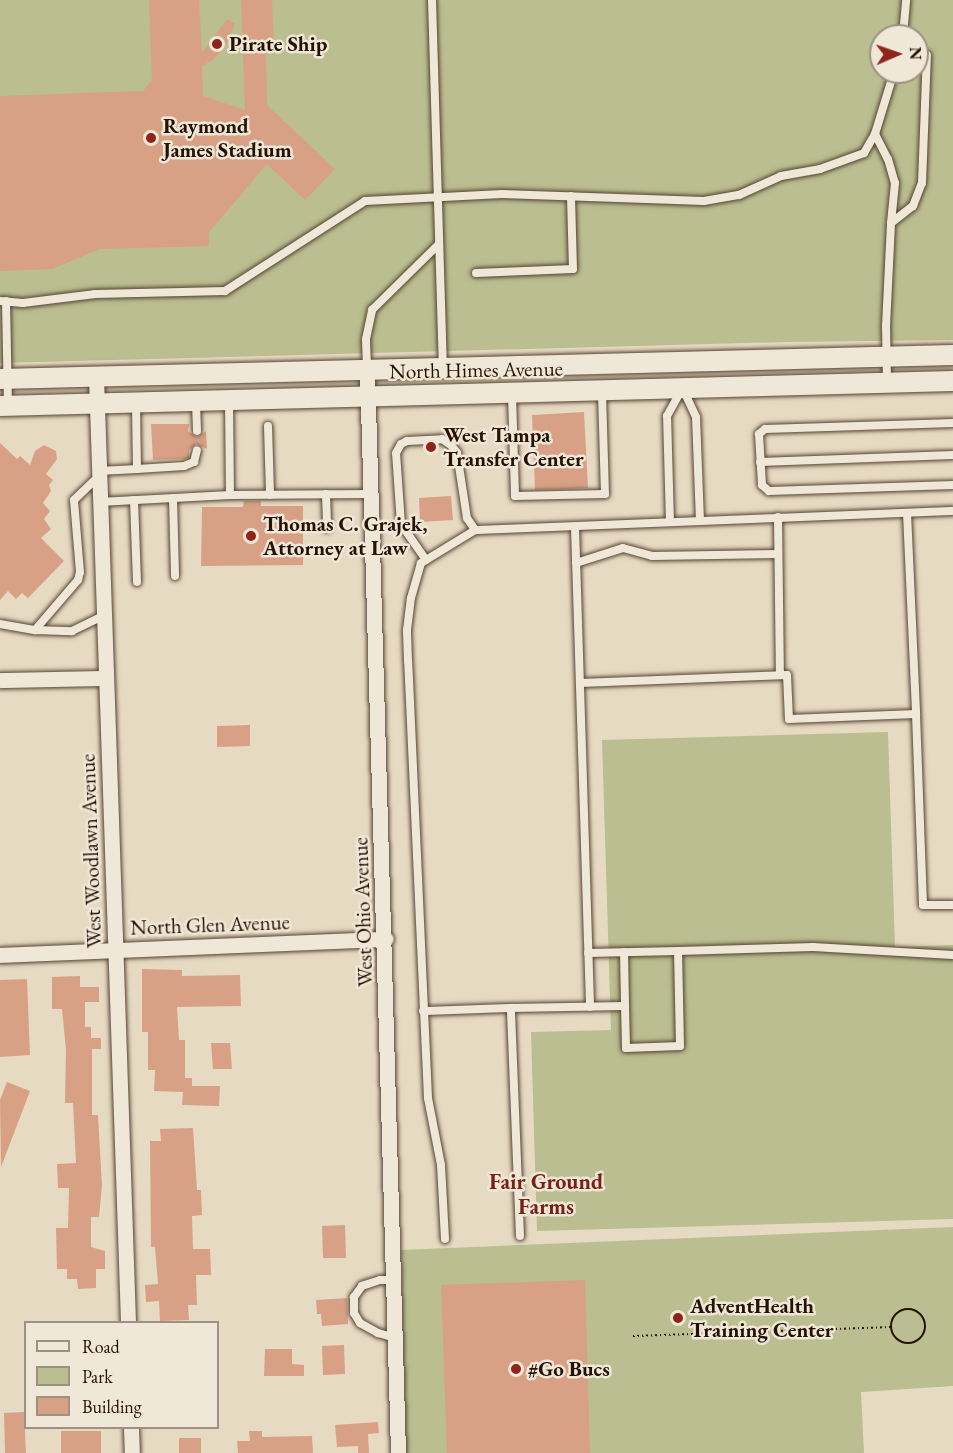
<!DOCTYPE html>
<style>
body{margin:0}
#map{position:relative;width:953px;height:1453px;overflow:hidden;background:#e7dac2;font-family:"EB Garamond",serif}
div>[style]{position:absolute}
[style*='--x']{left:calc(var(--x)*1px);top:calc(var(--y)*1px);width:calc(var(--w)*1px);rotate:calc(var(--a)*1deg)}
.green>*{inset:0;background:#babe90}
.building>*{inset:0;background:#d8a186}
.path>*{height:2px;margin-top:-1px;transform-origin:0;background:repeating-linear-gradient(90deg,#261103 0 1.5px,transparent 0 4.5px)}
.path>.ring{margin:-1px;padding:0;box-sizing:content-box;background:none;border:2px solid #261103;border-radius:50%}
.roads{filter:drop-shadow(0 0 2px #564333) drop-shadow(0 0 2px #564333)}
.service>*{height:8px;margin:-4px;padding:0 4px;transform-origin:4px;border-radius:4px;background:#efe7d7}
.minor>*{height:15px;margin:-7.5px;padding:0 7.5px;transform-origin:7.5px;border-radius:7.5px;background:#efe7d7}
.tertiary>*{height:20px;margin:-10px;padding:0 10px;transform-origin:10px;border-radius:10px;background:#efe7d7}
.dots>*{width:16px;height:16px;translate:-50% -50%;box-sizing:border-box;border:3px solid #efe7d7;border-radius:50%}
span{translate:-50% -50%;white-space:nowrap;text-align:center;line-height:1.15;-webkit-text-stroke:5px #efe7d7;paint-order:stroke}
.poi-label{font-size:21px;color:#261103;font-weight:700}
.left{translate:0 -50%;text-align:left}
.street-label{font-size:21px;color:#261103}
.neighbourhood-label{font-size:22px;color:#7a1f14;font-weight:700}
.legend{position:absolute;left:24px;top:1321px;width:195px;height:108px;box-sizing:border-box;background:#efe7d7;border:2px solid #9f9182;margin:0;padding:8px 10px;list-style:none;font-size:18px;color:#261103}
.legend li{display:flex;align-items:center;gap:12px;height:30px}
.legend b{width:30px;border:2px solid #9f9182}
.north{position:absolute;left:869px;top:24px;width:60px;height:60px;box-sizing:border-box;background:#efe7d7;border:2px solid #9f9182;border-radius:50%;rotate:88deg;font-size:16px;font-weight:700;line-height:24px;text-align:center;color:#261103}
.north::after{content:'';display:block;margin:auto;width:21px;height:27px;background:#8f2418;clip-path:polygon(50% 0,100% 100%,50% 72%,0 100%)}
</style>
<div id="map">
<div class="green">
<div style="clip-path:polygon(evenodd,0 0,953px 0,953px 340px,786px 342px,0 363px,0 0,881px 36px,917px 36px,917px 72px,881px 72px,881px 36px)"></div>
<div style="clip-path:polygon(888px 732px,895px 947px,953px 945px,953px 1219px,537px 1231px,531px 1032px,611px 1030px,602px 740px)"></div>
<div style="clip-path:polygon(953px 1227px,953px 1386px,861px 1392px,864px 1453px,406px 1453px,401px 1250px)"></div>
</div>
<div class="building">
<div style="clip-path:polygon(149px 0,199px 0,202px 53px,227px 19px,235px 24px,223px 49px,213px 60px,202px 66px,203px 96px,245px 110px,241px 0,272px 0,274px 51px,266px 52px,267px 105px,335px 169px,305px 200px,267px 164px,209px 232px,209px 246px,100px 249px,52px 269px,0 271px,0 96px,143px 91px,152px 80px)"></div>
<div style="clip-path:polygon(584px 412px,588px 488px,535px 490px,532px 415px)"></div>
<div style="clip-path:polygon(151px 424px,189px 424px,188px 431px,197px 437px,206px 431px,207px 449px,196px 444px,189px 450px,189px 458px,184px 459px,153px 460px)"></div>
<div style="clip-path:polygon(0 443px,17px 459px,20px 456px,30px 465px,35px 451px,44px 445px,56px 451px,57px 459px,46px 474px,53px 480px,49px 485px,51px 491px,43px 503px,50px 511px,44px 519px,51px 529px,41px 538px,64px 561px,28px 598px,22px 593px,16px 599px,8px 591px,0 600px)"></div>
<div style="clip-path:polygon(451px 496px,453px 520px,420px 522px,419px 498px)"></div>
<div style="clip-path:polygon(244px 501px,261px 501px,261px 506px,303px 506px,303px 565px,201px 566px,202px 507px,243px 507px)"></div>
<div style="clip-path:polygon(250px 725px,250px 746px,217px 747px,217px 726px)"></div>
<div style="clip-path:polygon(142px 969px,182px 970px,182px 976px,240px 975px,241px 1006px,177px 1007px,179px 1040px,185px 1040px,185px 1078px,192px 1078px,192px 1086px,220px 1086px,219px 1106px,182px 1105px,183px 1092px,154px 1091px,155px 1070px,148px 1070px,148px 1032px,142px 1032px)"></div>
<div style="clip-path:polygon(80px 976px,80px 987px,99px 987px,99px 1002px,85px 1002px,85px 1027px,91px 1027px,91px 1038px,101px 1038px,101px 1049px,92px 1049px,92px 1115px,98px 1115px,102px 1186px,99px 1217px,91px 1217px,91px 1247px,105px 1251px,105px 1269px,96px 1269px,96px 1288px,78px 1289px,77px 1279px,67px 1279px,67px 1269px,57px 1269px,56px 1228px,68px 1228px,69px 1188px,58px 1188px,57px 1164px,76px 1163px,73px 1103px,65px 1103px,66px 1050px,62px 1009px,52px 1009px,52px 977px)"></div>
<div style="clip-path:polygon(27px 979px,30px 1055px,0 1057px,0 980px)"></div>
<div style="clip-path:polygon(211px 1043px,230px 1043px,232px 1069px,213px 1069px)"></div>
<div style="clip-path:polygon(7px 1082px,30px 1091px,1px 1167px,0 1100px)"></div>
<div style="clip-path:polygon(193px 1128px,197px 1190px,201px 1190px,202px 1215px,192px 1216px,193px 1249px,210px 1249px,211px 1275px,196px 1275px,197px 1305px,188px 1305px,189px 1320px,160px 1321px,159px 1301px,146px 1302px,145px 1285px,158px 1284px,155px 1247px,151px 1247px,150px 1141px,161px 1141px,160px 1129px)"></div>
<div style="clip-path:polygon(345px 1225px,346px 1258px,323px 1258px,322px 1226px)"></div>
<div style="clip-path:polygon(585px 1280px,590px 1453px,447px 1453px,441px 1285px)"></div>
<div style="clip-path:polygon(347px 1298px,348px 1324px,322px 1326px,321px 1314px,317px 1314px,316px 1300px)"></div>
<div style="clip-path:polygon(344px 1345px,345px 1374px,323px 1375px,322px 1346px)"></div>
<div style="clip-path:polygon(265px 1349px,292px 1349px,292px 1364px,304px 1365px,304px 1376px,264px 1376px)"></div>
<div style="clip-path:polygon(24px 1412px,26px 1453px,5px 1453px,4px 1413px)"></div>
<div style="clip-path:polygon(378px 1422px,379px 1433px,368px 1434px,369px 1453px,358px 1453px,358px 1446px,337px 1447px,335px 1425px)"></div>
<div style="clip-path:polygon(61px 1431px,101px 1431px,101px 1453px,61px 1453px)"></div>
<div style="clip-path:polygon(249px 1431px,262px 1431px,262px 1437px,312px 1436px,313px 1453px,238px 1453px,237px 1441px,250px 1441px)"></div>
<div style="clip-path:polygon(179px 1438px,201px 1438px,201px 1453px,179px 1453px)"></div>
</div>
<div class="path">
<div class="ring" style="left:891px;top:1309px;width:32px;height:32px"></div>
<div style="--x:633;--y:1336;--w:259;--a:-2"></div>
</div>
<div class="roads">
<div class="service">
<div style="--x:432;--y:0;--w:367;--a:88.3"></div>
<div style="--x:903;--y:36;--w:36;--a:-85"></div>
<div style="--x:875;--y:134;--w:28;--a:63"></div>
<div style="--x:888;--y:159;--w:25;--a:74"></div>
<div style="--x:895;--y:183;--w:40;--a:95.7"></div>
<div style="--x:891;--y:223;--w:28;--a:-38"></div>
<div style="--x:913;--y:206;--w:25;--a:-69"></div>
<div style="--x:922;--y:183;--w:128;--a:-87.8"></div>
<div style="--x:476;--y:273;--w:97;--a:-2.4"></div>
<div style="--x:573;--y:269;--w:73;--a:-91.6"></div>
<div style="--x:0;--y:301;--w:23;--a:5"></div>
<div style="--x:23;--y:303;--w:73;--a:-7.1"></div>
<div style="--x:95;--y:294;--w:130;--a:-1.3"></div>
<div style="--x:225;--y:291;--w:166;--a:-32.7"></div>
<div style="--x:365;--y:201;--w:137;--a:-2.9"></div>
<div style="--x:502;--y:194;--w:202;--a:2"></div>
<div style="--x:704;--y:201;--w:36;--a:-10"></div>
<div style="--x:739;--y:195;--w:46;--a:-24.3"></div>
<div style="--x:781;--y:176;--w:40;--a:-10"></div>
<div style="--x:820;--y:169;--w:47;--a:-20"></div>
<div style="--x:864;--y:153;--w:22;--a:-60"></div>
<div style="--x:875;--y:134;--w:65;--a:-73"></div>
<div style="--x:6;--y:301;--w:104;--a:88.9"></div>
<div style="--x:367;--y:368;--w:29;--a:-92"></div>
<div style="--x:366;--y:339;--w:30;--a:-78"></div>
<div style="--x:372;--y:310;--w:94;--a:-44.6"></div>
<div style="--x:887;--y:382;--w:56;--a:-91"></div>
<div style="--x:886;--y:326;--w:103;--a:-87.2"></div>
<div style="--x:683;--y:389;--w:31;--a:65"></div>
<div style="--x:696;--y:417;--w:103;--a:87.8"></div>
<div style="--x:512;--y:394;--w:102;--a:88.3"></div>
<div style="--x:515;--y:496;--w:90;--a:-1.3"></div>
<div style="--x:605;--y:494;--w:103;--a:-91.7"></div>
<div style="--x:196;--y:402;--w:29;--a:88"></div>
<div style="--x:953;--y:423;--w:188;--a:178.2"></div>
<div style="--x:765;--y:429;--w:8;--a:140"></div>
<div style="--x:759;--y:434;--w:51;--a:86.6"></div>
<div style="--x:762;--y:485;--w:9;--a:41"></div>
<div style="--x:769;--y:491;--w:184;--a:-1.9"></div>
<div style="--x:268;--y:426;--w:69;--a:88.3"></div>
<div style="--x:760;--y:462;--w:193;--a:-2.1"></div>
<div style="--x:137;--y:469;--w:47;--a:-3.7"></div>
<div style="--x:184;--y:466;--w:11;--a:-22"></div>
<div style="--x:194;--y:462;--w:12;--a:-76"></div>
<div style="--x:99;--y:471;--w:38;--a:-3"></div>
<div style="--x:137;--y:469;--w:65;--a:-90.9"></div>
<div style="--x:326;--y:494;--w:34;--a:88"></div>
<div style="--x:230;--y:495;--w:141;--a:-0.4"></div>
<div style="--x:173;--y:498;--w:78;--a:88.5"></div>
<div style="--x:134;--y:500;--w:82;--a:87.9"></div>
<div style="--x:99;--y:502;--w:131;--a:-3.1"></div>
<div style="--x:230;--y:495;--w:93;--a:-90.6"></div>
<div style="--x:907;--y:513;--w:201;--a:87.4"></div>
<div style="--x:778;--y:517;--w:158;--a:89.3"></div>
<div style="--x:670;--y:522;--w:106;--a:-91.6"></div>
<div style="--x:667;--y:416;--w:31;--a:-61"></div>
<div style="--x:575;--y:527;--w:480;--a:88.2"></div>
<div style="--x:426;--y:560;--w:44;--a:-124.8"></div>
<div style="--x:401;--y:524;--w:71;--a:-94"></div>
<div style="--x:396;--y:453;--w:10;--a:-61"></div>
<div style="--x:401;--y:444;--w:7;--a:-27"></div>
<div style="--x:407;--y:441;--w:35;--a:-3"></div>
<div style="--x:442;--y:439;--w:11;--a:34"></div>
<div style="--x:451;--y:445;--w:10;--a:53"></div>
<div style="--x:457;--y:453;--w:66;--a:81.3"></div>
<div style="--x:467;--y:518;--w:14;--a:56"></div>
<div style="--x:576;--y:563;--w:49;--a:-17.7"></div>
<div style="--x:623;--y:548;--w:30;--a:15"></div>
<div style="--x:652;--y:556;--w:126;--a:-0.9"></div>
<div style="--x:0;--y:624;--w:36;--a:10"></div>
<div style="--x:35;--y:630;--w:37;--a:2"></div>
<div style="--x:72;--y:631;--w:34;--a:-26"></div>
<div style="--x:35;--y:630;--w:66;--a:-49.3"></div>
<div style="--x:78;--y:580;--w:8;--a:-76"></div>
<div style="--x:80;--y:572;--w:72;--a:-94.8"></div>
<div style="--x:74;--y:500;--w:33;--a:-44"></div>
<div style="--x:580;--y:683;--w:207;--a:-2.2"></div>
<div style="--x:787;--y:675;--w:44;--a:87.4"></div>
<div style="--x:789;--y:719;--w:127;--a:-2.3"></div>
<div style="--x:916;--y:714;--w:191;--a:87.9"></div>
<div style="--x:923;--y:905;--w:30;--a:0"></div>
<div style="--x:678;--y:951;--w:135;--a:-1.7"></div>
<div style="--x:813;--y:947;--w:140;--a:3.3"></div>
<div style="--x:624;--y:952;--w:54;--a:88.9"></div>
<div style="--x:423;--y:1011;--w:88;--a:-2"></div>
<div style="--x:520;--y:1236;--w:228;--a:-92.3"></div>
<div style="--x:511;--y:1008;--w:114;--a:-1"></div>
<div style="--x:625;--y:1006;--w:42;--a:88.6"></div>
<div style="--x:626;--y:1048;--w:54;--a:-2.1"></div>
<div style="--x:680;--y:1046;--w:95;--a:-91.2"></div>
<div style="--x:678;--y:951;--w:90;--a:178.7"></div>
<div style="--x:445;--y:1239;--w:74;--a:-93.1"></div>
<div style="--x:441;--y:1165;--w:68;--a:-101"></div>
<div style="--x:428;--y:1098;--w:437;--a:-92.6"></div>
<div style="--x:408;--y:661;--w:31;--a:-92"></div>
<div style="--x:407;--y:630;--w:32;--a:-83"></div>
<div style="--x:411;--y:598;--w:36;--a:-74"></div>
<div style="--x:421;--y:563;--w:63;--a:-31.4"></div>
<div style="--x:475;--y:530;--w:478;--a:-2.3"></div>
<div style="--x:394;--y:1280;--w:14;--a:180"></div>
<div style="--x:380;--y:1280;--w:19;--a:162"></div>
<div style="--x:362;--y:1286;--w:14;--a:126"></div>
<div style="--x:354;--y:1297;--w:16;--a:90"></div>
<div style="--x:354;--y:1313;--w:12;--a:59"></div>
<div style="--x:360;--y:1323;--w:21;--a:29"></div>
<div style="--x:378;--y:1333;--w:18;--a:16"></div>
</div>
<div class="minor">
<div style="--x:367;--y:370;--w:1083;--a:88.36"></div>
<div style="--x:96;--y:377;--w:946;--a:88.06"></div>
<div style="--x:0;--y:680;--w:106;--a:-1.1"></div>
<div style="--x:0;--y:955;--w:386;--a:-2.4"></div>
<div style="--x:131;--y:1428;--w:25;--a:88"></div>
</div>
<div class="tertiary">
<div style="--x:0;--y:379;--w:953;--a:-1.44"></div>
<div style="--x:0;--y:406;--w:953;--a:-1.5"></div>
</div>
</div>
<div class="dots">
<div style="left:217px;top:44px;background:#8f2418"></div>
<div style="left:151px;top:138px;background:#8f2418"></div>
<div style="left:431px;top:447px;background:#8f2418"></div>
<div style="left:251px;top:536px;background:#8f2418"></div>
<div style="left:678px;top:1318px;background:#8f2418"></div>
<div style="left:516px;top:1369px;background:#8f2418"></div>
</div>
<div class="poi-label">
<span class="left" style="left:229px;top:44px">Pirate Ship</span>
<span class="left" style="left:163px;top:138px">Raymond<br>James Stadium</span>
<span class="left" style="left:443px;top:447px">West Tampa<br>Transfer Center</span>
<span class="left" style="left:263px;top:536px">Thomas C. Grajek,<br>Attorney at Law</span>
<span class="left" style="left:690px;top:1318px">AdventHealth<br>Training Center</span>
<span class="left" style="left:528px;top:1369px">#Go Bucs</span>
</div>
<div class="street-label">
<span style="left:476px;top:370px;rotate:-1deg">North Himes Avenue</span>
<span style="left:91px;top:851px;rotate:-92deg">West Woodlawn Avenue</span>
<span style="left:363px;top:912px;rotate:-92deg">West Ohio Avenue</span>
<span style="left:210px;top:925px;rotate:-2deg">North Glen Avenue</span>
</div>
<div class="neighbourhood-label">
<span style="left:546px;top:1194px">Fair Ground<br>Farms</span>
</div>
<ul class="legend">
<li><b style="height:8px;background:#efe7d7"></b>Road</li>
<li><b style="height:16px;background:#babe90"></b>Park</li>
<li><b style="height:16px;background:#d8a186"></b>Building</li>
</ul>
<div class="north">N</div>
</div>
